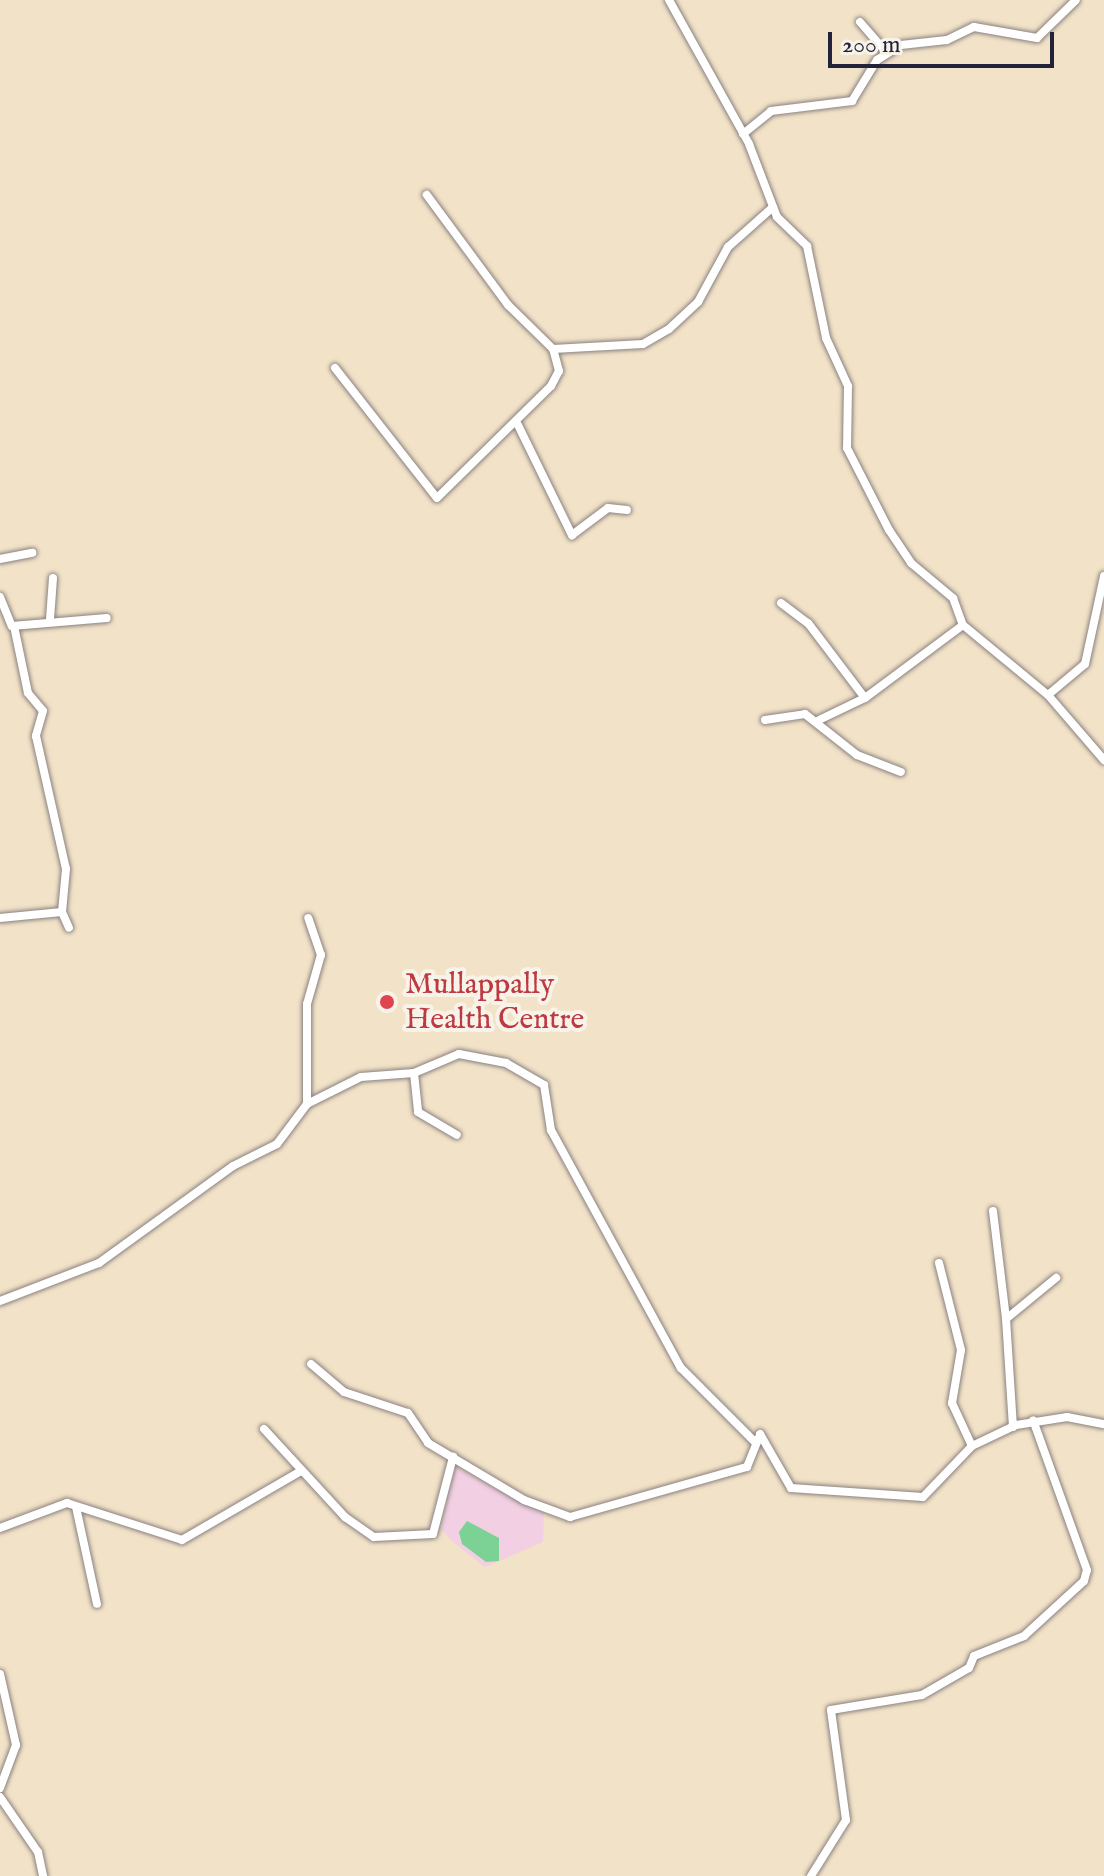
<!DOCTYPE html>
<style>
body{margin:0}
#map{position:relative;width:1104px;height:1876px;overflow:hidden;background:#f2e2c7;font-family:"IM FELL English",serif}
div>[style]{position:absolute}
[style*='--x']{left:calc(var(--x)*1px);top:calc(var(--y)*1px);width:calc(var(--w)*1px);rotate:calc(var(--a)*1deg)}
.built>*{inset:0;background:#f2cfe2}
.green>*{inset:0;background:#7cd295}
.roads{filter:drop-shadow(0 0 2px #8a8281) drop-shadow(0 0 2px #8a8281)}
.minor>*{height:8px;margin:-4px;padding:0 4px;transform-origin:4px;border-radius:4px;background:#fff}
.dots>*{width:22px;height:22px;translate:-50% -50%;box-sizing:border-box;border:4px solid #f7f3e8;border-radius:50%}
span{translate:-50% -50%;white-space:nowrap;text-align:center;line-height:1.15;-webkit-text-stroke:8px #f7f3e8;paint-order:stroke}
.health-label{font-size:30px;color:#be3a42}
.left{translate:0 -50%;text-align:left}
.scale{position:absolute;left:828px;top:32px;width:226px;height:36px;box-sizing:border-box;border:4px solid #22223b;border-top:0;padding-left:10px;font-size:24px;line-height:28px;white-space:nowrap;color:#22223b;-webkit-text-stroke:6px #f7f3e8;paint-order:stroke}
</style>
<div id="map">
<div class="built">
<div style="clip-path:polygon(453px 1466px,544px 1513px,543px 1542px,485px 1567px,459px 1547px,441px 1530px)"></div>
</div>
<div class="green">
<div style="clip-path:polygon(467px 1521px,499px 1538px,499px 1561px,486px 1562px,462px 1544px,459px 1532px)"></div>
</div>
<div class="roads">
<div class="minor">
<div style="--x:669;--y:0;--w:165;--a:60.9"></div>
<div style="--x:749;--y:144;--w:78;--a:69"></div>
<div style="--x:777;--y:217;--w:42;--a:44"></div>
<div style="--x:807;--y:246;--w:94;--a:78.3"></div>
<div style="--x:826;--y:338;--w:53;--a:65.4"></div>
<div style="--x:848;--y:386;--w:62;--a:90.9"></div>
<div style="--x:847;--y:448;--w:92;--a:62.9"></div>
<div style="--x:889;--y:530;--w:40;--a:56"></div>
<div style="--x:911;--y:563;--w:55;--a:39.8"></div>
<div style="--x:953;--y:598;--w:29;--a:70"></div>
<div style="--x:963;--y:625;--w:110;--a:39.5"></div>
<div style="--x:1048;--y:695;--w:86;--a:49.3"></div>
<div style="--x:860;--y:22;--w:40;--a:49"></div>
<div style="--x:743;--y:134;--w:36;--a:-39"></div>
<div style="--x:771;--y:111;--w:82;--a:-7"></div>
<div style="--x:852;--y:101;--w:48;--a:-58.6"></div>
<div style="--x:877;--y:60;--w:28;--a:-32"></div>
<div style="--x:901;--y:45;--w:46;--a:-6.2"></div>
<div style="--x:947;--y:40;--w:30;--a:-26"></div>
<div style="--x:974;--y:27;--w:64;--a:9.9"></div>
<div style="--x:1037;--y:38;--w:54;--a:-44.3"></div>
<div style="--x:553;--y:349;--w:90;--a:-3.2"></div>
<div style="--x:643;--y:344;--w:30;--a:-30"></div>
<div style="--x:669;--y:329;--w:40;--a:-43"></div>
<div style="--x:698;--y:302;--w:63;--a:-61.4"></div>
<div style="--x:728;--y:247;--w:60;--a:-41.6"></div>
<div style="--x:335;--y:368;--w:165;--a:51.9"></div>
<div style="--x:437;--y:498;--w:160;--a:-44.5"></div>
<div style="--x:551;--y:386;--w:17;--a:-62"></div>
<div style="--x:559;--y:371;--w:23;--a:-105"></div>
<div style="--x:553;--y:349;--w:63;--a:-135.6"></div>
<div style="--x:508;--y:305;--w:137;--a:-126.4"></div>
<div style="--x:518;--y:425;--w:123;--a:63.9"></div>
<div style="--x:572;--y:535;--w:45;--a:-36.9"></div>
<div style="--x:608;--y:508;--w:19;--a:6"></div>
<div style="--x:0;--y:559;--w:33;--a:-11"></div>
<div style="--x:0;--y:597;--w:31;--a:68"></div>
<div style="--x:12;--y:626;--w:95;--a:-4.8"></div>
<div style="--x:781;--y:603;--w:34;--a:37"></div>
<div style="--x:808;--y:623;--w:94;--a:52.8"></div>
<div style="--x:50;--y:619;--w:41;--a:-85.8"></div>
<div style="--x:14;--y:626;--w:68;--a:78.2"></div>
<div style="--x:28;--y:693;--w:23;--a:50"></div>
<div style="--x:43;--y:711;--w:26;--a:106"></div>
<div style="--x:36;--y:736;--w:136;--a:77.3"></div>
<div style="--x:66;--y:869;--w:43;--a:95.3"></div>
<div style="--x:62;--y:912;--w:17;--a:66"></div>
<div style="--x:1048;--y:695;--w:48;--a:-40"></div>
<div style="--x:1085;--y:664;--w:90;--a:-77.8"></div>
<div style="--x:765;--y:720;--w:40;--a:-8.5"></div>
<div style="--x:805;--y:714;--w:66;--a:38.3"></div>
<div style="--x:857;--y:755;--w:47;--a:21.1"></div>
<div style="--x:819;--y:720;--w:51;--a:-25.6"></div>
<div style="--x:865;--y:698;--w:122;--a:-36.7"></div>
<div style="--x:0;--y:918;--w:62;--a:-5.5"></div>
<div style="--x:414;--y:1073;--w:39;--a:84"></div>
<div style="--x:418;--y:1112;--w:45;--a:30.5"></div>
<div style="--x:307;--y:1104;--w:100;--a:-90"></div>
<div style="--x:307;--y:1004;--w:51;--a:-74.1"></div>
<div style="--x:321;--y:955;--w:39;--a:-109"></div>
<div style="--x:993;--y:1211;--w:108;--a:83.1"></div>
<div style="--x:939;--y:1263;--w:90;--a:75.8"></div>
<div style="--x:961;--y:1350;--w:54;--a:99.6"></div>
<div style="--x:952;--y:1403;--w:47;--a:65.1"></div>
<div style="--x:0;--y:1301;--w:106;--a:-21"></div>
<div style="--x:99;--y:1263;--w:165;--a:-35.9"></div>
<div style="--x:233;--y:1166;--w:49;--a:-26.6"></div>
<div style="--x:277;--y:1144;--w:50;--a:-53.1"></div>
<div style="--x:307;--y:1104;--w:60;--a:-26.6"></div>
<div style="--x:361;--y:1077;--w:53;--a:-4.3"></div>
<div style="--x:414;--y:1073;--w:49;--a:-22.9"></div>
<div style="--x:459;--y:1054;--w:48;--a:10.8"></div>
<div style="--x:506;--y:1063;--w:44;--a:30.1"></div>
<div style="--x:544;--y:1085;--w:46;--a:81.2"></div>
<div style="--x:551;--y:1130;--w:271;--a:61.4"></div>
<div style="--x:681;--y:1368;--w:105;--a:45"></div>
<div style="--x:311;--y:1364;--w:43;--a:40.3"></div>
<div style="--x:344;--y:1392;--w:67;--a:18.2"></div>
<div style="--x:408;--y:1413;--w:36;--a:56"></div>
<div style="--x:428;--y:1443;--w:112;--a:30.7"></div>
<div style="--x:524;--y:1500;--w:49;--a:20.3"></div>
<div style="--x:570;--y:1517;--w:184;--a:-15.8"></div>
<div style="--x:747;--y:1467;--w:35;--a:-68"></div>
<div style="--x:760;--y:1434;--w:62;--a:60.1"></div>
<div style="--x:791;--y:1488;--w:132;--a:3.9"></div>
<div style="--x:923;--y:1497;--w:71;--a:-46.1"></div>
<div style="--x:972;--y:1446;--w:49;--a:-25.5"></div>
<div style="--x:1016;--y:1425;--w:52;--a:-8.9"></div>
<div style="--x:1067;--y:1417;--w:38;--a:11"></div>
<div style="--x:1013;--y:1427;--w:108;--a:-93.7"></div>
<div style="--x:1006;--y:1319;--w:65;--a:-39.4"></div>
<div style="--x:264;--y:1429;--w:120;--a:47.4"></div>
<div style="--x:345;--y:1517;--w:35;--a:35"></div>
<div style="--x:374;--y:1537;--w:59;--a:-2.9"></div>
<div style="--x:433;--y:1534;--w:80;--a:-75.4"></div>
<div style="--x:76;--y:1507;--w:99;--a:77.8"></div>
<div style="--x:0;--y:1528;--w:72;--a:-20.5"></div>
<div style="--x:67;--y:1503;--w:121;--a:17.8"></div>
<div style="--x:182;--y:1540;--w:138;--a:-30.1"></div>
<div style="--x:0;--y:1674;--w:73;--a:77.3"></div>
<div style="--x:16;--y:1745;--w:46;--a:110.4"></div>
<div style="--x:0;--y:1797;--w:67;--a:55.4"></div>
<div style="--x:38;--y:1852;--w:25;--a:78"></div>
<div style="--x:811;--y:1876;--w:66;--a:-58"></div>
<div style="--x:846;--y:1820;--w:111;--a:-97.8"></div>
<div style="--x:831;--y:1710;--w:92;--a:-9.4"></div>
<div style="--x:922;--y:1695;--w:54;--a:-29.9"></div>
<div style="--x:969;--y:1668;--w:13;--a:-67"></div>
<div style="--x:974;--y:1656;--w:54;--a:-21.8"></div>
<div style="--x:1024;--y:1636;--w:81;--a:-42.5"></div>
<div style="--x:1084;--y:1581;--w:11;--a:-75"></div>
<div style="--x:1087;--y:1570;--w:159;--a:-109.8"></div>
</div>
</div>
<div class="dots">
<div style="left:387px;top:1002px;background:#e0444e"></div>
</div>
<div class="health-label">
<span class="left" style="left:405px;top:1002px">Mullappally<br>Health Centre</span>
</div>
<div class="scale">200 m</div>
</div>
